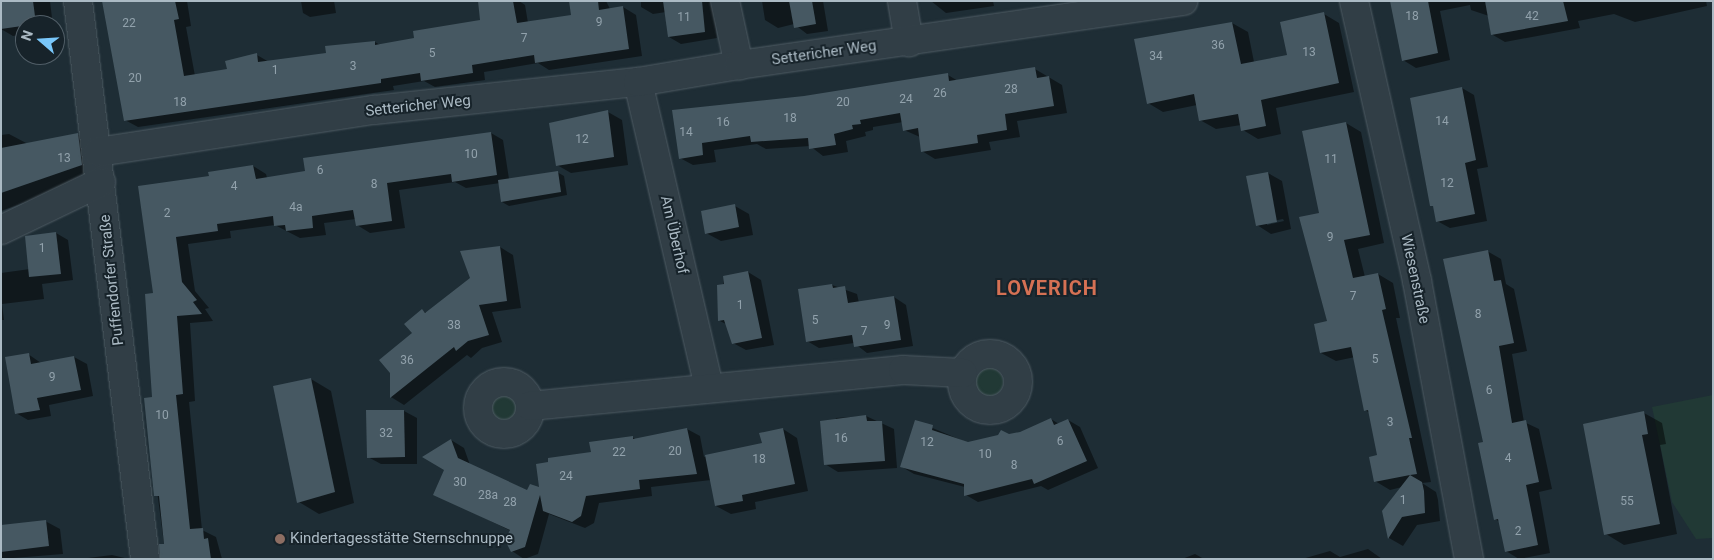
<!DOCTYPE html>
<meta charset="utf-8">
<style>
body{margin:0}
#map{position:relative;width:1714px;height:560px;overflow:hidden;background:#1e2d35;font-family:Roboto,sans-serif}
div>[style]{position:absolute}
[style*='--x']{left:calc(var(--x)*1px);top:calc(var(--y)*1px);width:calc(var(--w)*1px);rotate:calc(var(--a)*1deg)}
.green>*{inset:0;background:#213935}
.round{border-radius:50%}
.shadow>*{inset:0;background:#0007}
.building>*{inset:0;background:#465862}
.roads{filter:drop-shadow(0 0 1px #4f5c64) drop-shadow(0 0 1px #4f5c64)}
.minor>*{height:28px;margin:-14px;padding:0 14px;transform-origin:14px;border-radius:14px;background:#313e46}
.minor>.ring{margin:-14px;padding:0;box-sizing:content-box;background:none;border:28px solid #313e46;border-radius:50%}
.dots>*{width:14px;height:14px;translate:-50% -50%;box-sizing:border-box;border:2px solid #17232a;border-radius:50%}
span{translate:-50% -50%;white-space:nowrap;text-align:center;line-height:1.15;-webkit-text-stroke:4px #17232a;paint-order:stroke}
.number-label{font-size:12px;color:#92a2ac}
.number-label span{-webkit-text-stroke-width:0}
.street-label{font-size:15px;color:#abbac4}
.poi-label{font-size:15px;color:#abbac4}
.left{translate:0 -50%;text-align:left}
.district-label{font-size:20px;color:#d57154;font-weight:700;letter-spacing:1px}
.frame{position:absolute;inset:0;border:2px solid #abbac4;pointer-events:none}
.north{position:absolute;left:15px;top:15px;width:50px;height:50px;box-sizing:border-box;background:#17232a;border:1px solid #525f68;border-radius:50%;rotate:289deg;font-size:14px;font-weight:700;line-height:20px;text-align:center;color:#abbac4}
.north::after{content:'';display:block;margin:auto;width:18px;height:22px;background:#79c7fa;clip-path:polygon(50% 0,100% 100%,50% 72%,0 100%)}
</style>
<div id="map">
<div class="green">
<div class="round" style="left:973px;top:367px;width:30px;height:30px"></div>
<div class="round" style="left:490px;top:394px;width:28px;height:28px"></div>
<div style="clip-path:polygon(1713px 395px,1713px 538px,1696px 539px,1672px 502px,1652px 407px)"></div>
</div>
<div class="shadow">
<div style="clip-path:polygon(1px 1px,50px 1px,52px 18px,47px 19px,47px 25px,25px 25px,25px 34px,13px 36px,1px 29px)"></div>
<div style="clip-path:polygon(103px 1px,187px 1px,191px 26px,186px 27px,195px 76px,229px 70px,257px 55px,269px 62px,327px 54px,375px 42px,380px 45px,416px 39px,482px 21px,490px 1px,519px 1px,525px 5px,528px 23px,572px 16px,570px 1px,606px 1px,610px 9px,623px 7px,636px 15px,642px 56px,549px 70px,538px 63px,484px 72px,485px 80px,435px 87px,424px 81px,393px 86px,394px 90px,138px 127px,125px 120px)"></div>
<div style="clip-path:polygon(301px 1px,334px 1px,336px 13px,310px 17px,303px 13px)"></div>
<div style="clip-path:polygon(641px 1px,713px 1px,717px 38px,681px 44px,669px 37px,666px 12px,653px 14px,641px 7px)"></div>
<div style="clip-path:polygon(762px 1px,823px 1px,828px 31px,807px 34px,794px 24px,778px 28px,765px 20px)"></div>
<div style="clip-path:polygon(931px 1px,993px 1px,994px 6px,946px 13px)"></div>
<div style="clip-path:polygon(1391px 1px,1706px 1px,1707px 6px,1635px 22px,1614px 14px,1578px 21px,1580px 28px,1505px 42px,1493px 35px,1489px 16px,1471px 10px,1470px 5px,1440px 11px,1450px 60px,1416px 68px,1403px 60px)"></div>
<div style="clip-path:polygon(1324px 14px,1339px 23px,1354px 92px,1276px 108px,1281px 134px,1258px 139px,1243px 130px,1241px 125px,1216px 129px,1200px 120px,1197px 105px,1163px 112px,1148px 103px,1232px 23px,1248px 32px,1254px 62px,1289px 56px)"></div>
<div style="clip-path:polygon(1035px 69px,1062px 85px,1067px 113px,1017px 121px,1020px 137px,989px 142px,991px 150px,935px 159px,922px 151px,920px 137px,904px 130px,903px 122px,873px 127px,873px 130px,865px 132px,866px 136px,846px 141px,848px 152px,823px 156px,810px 146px,766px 149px,757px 144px,714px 150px,716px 162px,693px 165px,680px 158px,674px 112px,805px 97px,948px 75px,958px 81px)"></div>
<div style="clip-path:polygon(1462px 88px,1474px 95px,1488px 167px,1477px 169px,1487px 221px,1450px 228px,1437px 221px,1435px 207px,1431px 205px)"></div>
<div style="clip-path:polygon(608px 112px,622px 120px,628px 165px,571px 173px,557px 165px)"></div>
<div style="clip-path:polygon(1346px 123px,1361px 132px,1384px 243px,1358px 249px,1365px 277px,1378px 274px,1393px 283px,1400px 318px,1396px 318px,1431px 482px,1422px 483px,1436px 492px,1438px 500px,1440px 521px,1417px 525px,1403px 546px,1389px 538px,1383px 512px,1402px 487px,1390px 490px,1375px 481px,1379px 456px,1370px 413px,1365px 410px,1355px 357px,1336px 361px,1321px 353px,1329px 322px,1320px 214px)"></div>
<div style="clip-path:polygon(491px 133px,503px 140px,509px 179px,557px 172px,564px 176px,567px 195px,509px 206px,502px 202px,500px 183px,466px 188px,455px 182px,399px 190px,405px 228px,370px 233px,357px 225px,356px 219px,324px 223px,326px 235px,300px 238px,275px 225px,230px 231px,231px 238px,188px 244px,195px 291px,209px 308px,205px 309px,213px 321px,190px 323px,195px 401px,189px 402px,202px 530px,216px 537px,222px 559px,166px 559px,145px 399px,153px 398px,154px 294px,140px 187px,210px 177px,253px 166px,266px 174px,267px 178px,306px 172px)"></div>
<div style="clip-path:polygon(9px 134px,28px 144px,77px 134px,96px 145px,100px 176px,1px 211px,1px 135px)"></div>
<div style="clip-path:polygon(evenodd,1268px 173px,1282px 181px,1291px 229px,1271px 234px,1257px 225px,1268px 173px,1283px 219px,1284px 221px,1267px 225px,1267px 222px,1283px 219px)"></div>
<div style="clip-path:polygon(735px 206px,749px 214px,753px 235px,721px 241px,706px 233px)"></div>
<div style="clip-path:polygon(56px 233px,68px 240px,73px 280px,42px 284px,44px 299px,2px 304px,4px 320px,1px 320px,1px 273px,30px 269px)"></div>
<div style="clip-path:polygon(500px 247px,513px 255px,521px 308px,492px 312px,502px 342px,482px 348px,471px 358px,467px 355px,404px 405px,391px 397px,391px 373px,414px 333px,422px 311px,427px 313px,471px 278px)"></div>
<div style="clip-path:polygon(1487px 251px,1501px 259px,1506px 284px,1514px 289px,1527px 351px,1512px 354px,1524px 422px,1539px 429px,1552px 489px,1539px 492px,1550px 553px,1519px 559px,1506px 551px,1500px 522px,1495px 519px,1484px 443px)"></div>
<div style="clip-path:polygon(748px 272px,761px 280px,774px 345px,746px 350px,733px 343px,726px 324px,720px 321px,724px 277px)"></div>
<div style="clip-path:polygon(832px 285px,857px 294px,859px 303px,894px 297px,906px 305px,913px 346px,867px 353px,854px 343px,819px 348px,807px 341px)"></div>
<div style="clip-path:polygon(28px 354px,41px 363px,74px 357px,87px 364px,93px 396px,49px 405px,51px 416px,28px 420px,16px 413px)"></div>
<div style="clip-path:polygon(311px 379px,331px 391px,354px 503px,319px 514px,299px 502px)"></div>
<div style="clip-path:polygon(404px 411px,417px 418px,417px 464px,381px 464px,368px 457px)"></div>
<div style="clip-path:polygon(1644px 413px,1662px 423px,1666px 444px,1660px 445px,1677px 534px,1624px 545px,1606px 534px)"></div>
<div style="clip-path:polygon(866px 416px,894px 429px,897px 468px,838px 472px,825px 464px,836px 418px)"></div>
<div style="clip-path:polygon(1051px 419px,1059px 424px,1068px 420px,1080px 427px,1098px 468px,1048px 490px,1041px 486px,978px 502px,966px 495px,965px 487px,914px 474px,902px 467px,916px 421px,968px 443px,1020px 433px)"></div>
<div style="clip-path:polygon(687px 429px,700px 436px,704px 457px,763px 444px,783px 429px,797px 438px,808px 491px,755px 502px,756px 509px,731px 514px,716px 506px,711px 480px,651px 487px,652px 496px,599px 503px,594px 523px,585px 528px,549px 514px,538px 554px,524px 559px,512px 551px,511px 531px,435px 494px,446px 470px,451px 440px,464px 448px,470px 465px,528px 491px,541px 489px,592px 453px,632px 437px,637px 440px)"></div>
<div style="clip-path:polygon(45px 521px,60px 529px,63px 554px,1px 559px,1px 526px)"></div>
<div style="clip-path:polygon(1368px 549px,1382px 559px,1302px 559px,1330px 551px,1340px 557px)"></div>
<div style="clip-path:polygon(1195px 554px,1204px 559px,1182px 559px)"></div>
<div style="clip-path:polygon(112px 555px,129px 559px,80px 559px)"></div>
</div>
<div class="building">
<div style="clip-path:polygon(1px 1px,33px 1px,36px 24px,1px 29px)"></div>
<div style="clip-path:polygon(102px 1px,175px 1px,179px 19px,174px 20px,184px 76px,227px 69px,225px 61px,257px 53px,258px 62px,326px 53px,325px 46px,375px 41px,375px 45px,414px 38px,413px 31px,480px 20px,478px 1px,513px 1px,517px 23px,571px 15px,569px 1px,598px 1px,599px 10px,623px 6px,629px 49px,535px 63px,534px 55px,472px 65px,473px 73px,421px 81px,420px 73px,381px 79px,381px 83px,124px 121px)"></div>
<div style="clip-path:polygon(663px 1px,702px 1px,705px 32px,668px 37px)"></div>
<div style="clip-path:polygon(789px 1px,812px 1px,816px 24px,794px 28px)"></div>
<div style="clip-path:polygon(1390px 1px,1428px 1px,1438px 53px,1402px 61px)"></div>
<div style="clip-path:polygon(1485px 1px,1563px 1px,1568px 21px,1491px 35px)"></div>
<div style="clip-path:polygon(1324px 12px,1339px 83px,1261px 100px,1266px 126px,1241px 131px,1238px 114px,1199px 121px,1194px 94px,1147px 104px,1134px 39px,1232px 22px,1241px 64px,1287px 55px,1280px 22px)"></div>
<div style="clip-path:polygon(1035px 67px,1037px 78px,1049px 76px,1054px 106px,1005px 114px,1007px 130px,977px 135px,978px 143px,921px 152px,918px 128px,903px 131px,900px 113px,860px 120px,861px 124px,852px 125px,853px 129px,834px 134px,836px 145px,809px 149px,808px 138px,751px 142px,750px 136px,702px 143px,703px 155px,679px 159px,672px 110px,804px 96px,948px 73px,949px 81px)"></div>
<div style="clip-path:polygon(1462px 87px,1476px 160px,1465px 163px,1475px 214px,1436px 222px,1433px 206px,1430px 206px,1410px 98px)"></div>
<div style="clip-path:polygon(608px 110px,614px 157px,556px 166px,549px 123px)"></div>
<div style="clip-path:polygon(1346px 122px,1370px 235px,1344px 240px,1353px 278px,1378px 273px,1386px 309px,1382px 310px,1412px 438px,1409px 438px,1417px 474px,1410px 475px,1422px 482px,1424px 491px,1425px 513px,1402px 517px,1388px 539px,1382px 511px,1410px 475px,1374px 482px,1369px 457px,1377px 455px,1368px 410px,1364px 411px,1351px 347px,1320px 353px,1314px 324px,1327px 321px,1299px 217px,1319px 213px,1302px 131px)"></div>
<div style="clip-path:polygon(491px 132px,497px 175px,452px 182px,451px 174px,387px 183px,392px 221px,356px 226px,353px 210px,312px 216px,313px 228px,286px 231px,285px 225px,274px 226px,273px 216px,217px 224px,218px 231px,176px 237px,182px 282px,197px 300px,193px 302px,202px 314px,177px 316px,183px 394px,176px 395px,190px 529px,203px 528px,204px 539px,208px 538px,211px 559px,160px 559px,159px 544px,164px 544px,159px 496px,154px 496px,144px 398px,152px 397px,145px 294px,153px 293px,138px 186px,209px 176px,208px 172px,253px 165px,256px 179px,305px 171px,303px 158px)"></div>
<div style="clip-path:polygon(78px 133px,82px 165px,1px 193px,1px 148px)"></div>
<div style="clip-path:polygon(558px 171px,561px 192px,501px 202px,498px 180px)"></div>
<div style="clip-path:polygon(1268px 172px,1277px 222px,1256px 226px,1246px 176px)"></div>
<div style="clip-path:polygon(735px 204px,739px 227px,705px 234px,701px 211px)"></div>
<div style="clip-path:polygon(56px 232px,61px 274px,29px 277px,25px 236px)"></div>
<div style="clip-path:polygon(500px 246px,507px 301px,479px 305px,489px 335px,468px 341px,456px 351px,454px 347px,390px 398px,390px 373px,379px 360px,412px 333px,404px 324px,422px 309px,425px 313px,470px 278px,460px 251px)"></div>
<div style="clip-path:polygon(1488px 250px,1494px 281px,1501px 280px,1514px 343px,1499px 346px,1512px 423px,1526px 420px,1539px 482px,1526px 485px,1538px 545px,1505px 552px,1498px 519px,1494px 520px,1478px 443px,1483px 442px,1443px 259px)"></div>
<div style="clip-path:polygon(748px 271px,762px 338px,732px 344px,724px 320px,718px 321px,717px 285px,724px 284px,723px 276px)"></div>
<div style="clip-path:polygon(832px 284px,833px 288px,845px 286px,848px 303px,894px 296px,901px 340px,854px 347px,852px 335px,806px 342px,798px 289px)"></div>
<div style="clip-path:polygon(29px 353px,31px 364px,74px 356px,81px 390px,37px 398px,40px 410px,15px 414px,5px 357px)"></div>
<div style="clip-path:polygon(311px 378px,335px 492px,297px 503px,273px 386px)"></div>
<div style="clip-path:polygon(366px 410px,404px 410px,405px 457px,367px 458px)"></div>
<div style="clip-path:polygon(1644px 411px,1648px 434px,1642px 435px,1660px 524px,1604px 535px,1583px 424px)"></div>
<div style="clip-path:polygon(866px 415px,867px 421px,882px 421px,885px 461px,824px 465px,820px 421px)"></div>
<div style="clip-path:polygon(1051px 418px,1054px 425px,1068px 419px,1087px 461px,1034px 484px,1032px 479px,964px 496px,964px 484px,900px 467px,915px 420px,933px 425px,932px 430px,968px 442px,998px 435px,1001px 430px,1009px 434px,1020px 432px)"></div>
<div style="clip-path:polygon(687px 428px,697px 474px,639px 480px,640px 489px,586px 496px,581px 516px,572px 522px,543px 511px,540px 495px,525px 547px,511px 552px,505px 540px,510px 530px,433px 495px,444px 470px,422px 457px,451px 439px,458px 458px,527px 490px,530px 484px,539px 487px,536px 464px,548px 462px,548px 458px,591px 452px,589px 442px,633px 436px,633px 439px)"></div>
<div style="clip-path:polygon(783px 428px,795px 484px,742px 495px,743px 501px,715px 506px,705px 455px,762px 443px,759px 433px)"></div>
<div style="clip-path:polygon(46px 520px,49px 546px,1px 552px,1px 525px)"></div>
</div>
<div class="roads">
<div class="minor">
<div style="--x:78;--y:1;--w:562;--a:83.15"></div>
<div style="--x:725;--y:1;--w:66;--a:77.7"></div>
<div style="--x:902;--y:1;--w:42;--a:80.3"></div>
<div style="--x:1354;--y:1;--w:287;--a:77.3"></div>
<div style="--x:1417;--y:281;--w:283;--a:79.4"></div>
<div style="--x:638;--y:82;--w:313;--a:76.9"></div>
<div style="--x:98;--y:152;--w:279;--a:-8.7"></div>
<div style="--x:374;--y:110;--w:265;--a:-6.1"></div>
<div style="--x:638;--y:82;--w:102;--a:-9.6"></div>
<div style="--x:739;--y:65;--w:449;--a:-8.2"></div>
<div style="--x:1;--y:230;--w:111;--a:-25.6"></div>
<div class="ring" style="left:962px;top:354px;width:28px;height:28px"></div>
<div class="ring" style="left:478px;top:382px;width:24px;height:24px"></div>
<div style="--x:530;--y:406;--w:375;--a:-5.5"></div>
<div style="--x:903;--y:370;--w:60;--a:2.9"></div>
</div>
</div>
<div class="dots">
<div style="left:280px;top:539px;background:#8d6e63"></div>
</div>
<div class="number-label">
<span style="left:1412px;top:17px">18</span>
<span style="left:1532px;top:17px">42</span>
<span style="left:684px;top:18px">11</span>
<span style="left:599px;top:23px">9</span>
<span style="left:129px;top:24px">22</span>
<span style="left:524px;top:39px">7</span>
<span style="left:1218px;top:46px">36</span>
<span style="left:1309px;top:53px">13</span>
<span style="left:432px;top:54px">5</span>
<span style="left:1156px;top:57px">34</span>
<span style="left:353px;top:67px">3</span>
<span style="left:275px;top:71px">1</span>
<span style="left:135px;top:79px">20</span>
<span style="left:1011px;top:90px">28</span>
<span style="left:940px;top:94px">26</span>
<span style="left:906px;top:100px">24</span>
<span style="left:180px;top:103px">18</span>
<span style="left:843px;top:103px">20</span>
<span style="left:790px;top:119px">18</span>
<span style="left:1442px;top:122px">14</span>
<span style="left:723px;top:123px">16</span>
<span style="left:686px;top:133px">14</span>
<span style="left:582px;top:140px">12</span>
<span style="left:471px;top:155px">10</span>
<span style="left:64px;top:159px">13</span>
<span style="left:1331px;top:160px">11</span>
<span style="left:320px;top:171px">6</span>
<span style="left:1447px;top:184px">12</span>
<span style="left:374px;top:185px">8</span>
<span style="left:234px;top:187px">4</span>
<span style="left:296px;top:208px">4a</span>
<span style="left:167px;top:214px">2</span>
<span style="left:1330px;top:238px">9</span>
<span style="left:42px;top:249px">1</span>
<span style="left:1353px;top:297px">7</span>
<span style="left:740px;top:306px">1</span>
<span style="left:1478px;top:315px">8</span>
<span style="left:815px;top:321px">5</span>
<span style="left:454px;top:326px">38</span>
<span style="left:887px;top:326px">9</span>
<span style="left:864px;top:332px">7</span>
<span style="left:1375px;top:360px">5</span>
<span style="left:407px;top:361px">36</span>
<span style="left:52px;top:378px">9</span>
<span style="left:1489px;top:391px">6</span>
<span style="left:162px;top:416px">10</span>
<span style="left:1390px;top:423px">3</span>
<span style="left:386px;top:434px">32</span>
<span style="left:841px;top:439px">16</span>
<span style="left:1060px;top:442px">6</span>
<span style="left:927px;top:443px">12</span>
<span style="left:675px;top:452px">20</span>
<span style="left:619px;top:453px">22</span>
<span style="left:985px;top:455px">10</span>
<span style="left:1508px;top:459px">4</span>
<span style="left:759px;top:460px">18</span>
<span style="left:1014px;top:466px">8</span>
<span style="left:566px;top:477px">24</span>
<span style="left:460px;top:483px">30</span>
<span style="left:488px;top:496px">28a</span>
<span style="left:1403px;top:501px">1</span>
<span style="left:1627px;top:502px">55</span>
<span style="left:510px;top:503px">28</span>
<span style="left:1518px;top:532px">2</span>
</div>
<div class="street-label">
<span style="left:824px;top:53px;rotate:-8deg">Settericher Weg</span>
<span style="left:418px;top:106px;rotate:-6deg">Settericher Weg</span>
<span style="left:674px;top:235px;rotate:77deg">Am Überhof</span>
<span style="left:1415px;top:279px;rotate:78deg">Wiesenstraße</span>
<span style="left:112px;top:280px;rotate:-96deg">Puffendorfer Straße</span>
</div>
<div class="poi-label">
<span class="left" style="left:290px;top:539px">Kindertagesstätte Sternschnuppe</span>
</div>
<div class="district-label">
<span style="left:1047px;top:288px">LOVERICH</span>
</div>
<div class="frame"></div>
<div class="north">N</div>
</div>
